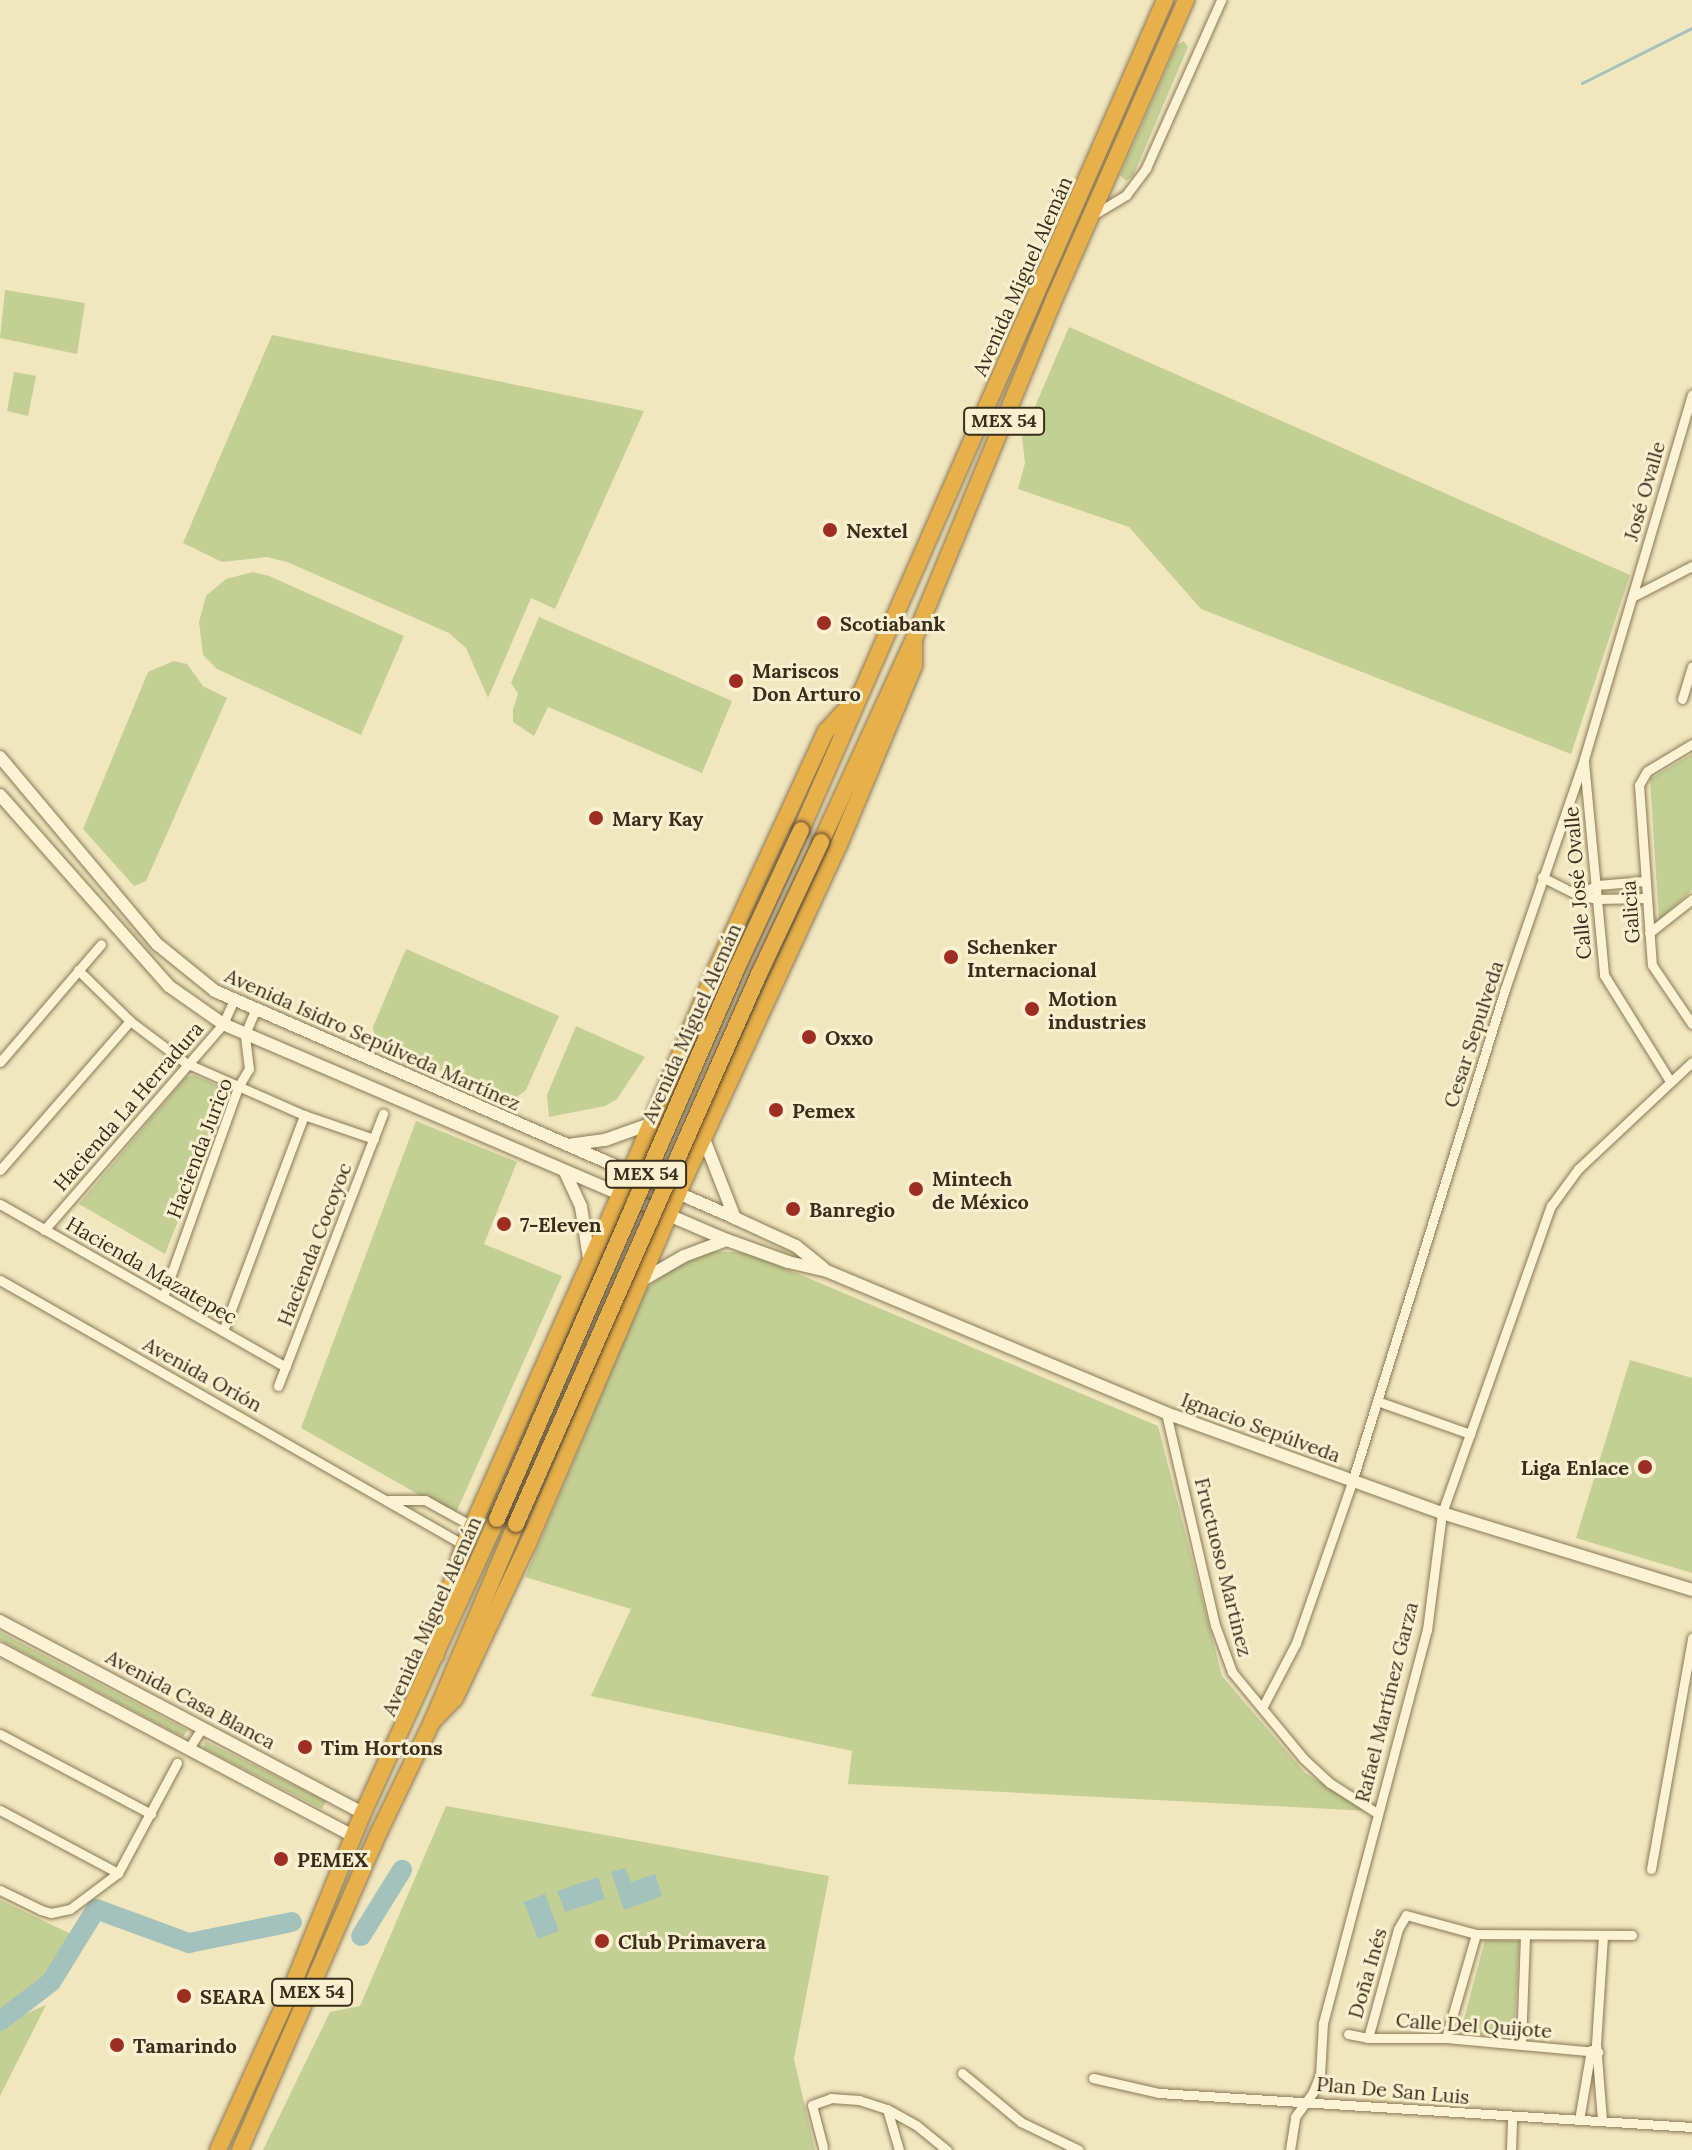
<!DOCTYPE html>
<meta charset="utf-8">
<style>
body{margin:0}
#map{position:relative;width:1692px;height:2150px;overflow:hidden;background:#f1e7bf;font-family:Lora,serif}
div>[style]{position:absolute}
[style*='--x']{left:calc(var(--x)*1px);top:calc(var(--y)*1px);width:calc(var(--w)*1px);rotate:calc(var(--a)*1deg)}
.green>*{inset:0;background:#c3cf93}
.water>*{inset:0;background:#a3c2bc}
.stream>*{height:3px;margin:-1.5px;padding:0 1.5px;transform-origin:1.5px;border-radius:1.5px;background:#a3c2bc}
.river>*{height:20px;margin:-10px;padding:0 10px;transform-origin:10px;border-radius:10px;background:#a3c2bc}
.roads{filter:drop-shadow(0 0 2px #8b7756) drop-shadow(0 0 2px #8b7756)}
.street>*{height:9px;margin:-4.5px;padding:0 4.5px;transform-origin:4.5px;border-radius:4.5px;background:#fbf3d3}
.secondary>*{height:12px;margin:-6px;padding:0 6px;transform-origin:6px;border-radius:6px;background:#fbf3d3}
.highway>*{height:16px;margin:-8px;padding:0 8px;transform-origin:8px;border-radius:8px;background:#e6b04a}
.bridges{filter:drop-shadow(0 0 2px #58442b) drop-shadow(0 0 2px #58442b)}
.highway-bridge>*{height:16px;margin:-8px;padding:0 8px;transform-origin:8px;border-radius:8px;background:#e6b04a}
.dots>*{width:22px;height:22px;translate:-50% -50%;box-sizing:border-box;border:4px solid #f8f0cf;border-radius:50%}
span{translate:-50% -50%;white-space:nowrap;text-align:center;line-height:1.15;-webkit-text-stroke:6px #f8f0cf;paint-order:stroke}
.shield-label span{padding:2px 6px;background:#f8f0cf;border:2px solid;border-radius:6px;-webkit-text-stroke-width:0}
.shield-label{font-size:18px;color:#392d1c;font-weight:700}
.street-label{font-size:20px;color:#392d1c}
.poi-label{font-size:20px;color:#392d1c;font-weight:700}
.left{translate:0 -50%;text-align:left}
.right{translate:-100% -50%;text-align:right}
</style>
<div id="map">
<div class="green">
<div style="clip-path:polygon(1184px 41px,1188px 47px,1133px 176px,1126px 181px,1120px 175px,1177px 45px)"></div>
<div style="clip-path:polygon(5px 290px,85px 303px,77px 354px,0 338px)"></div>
<div style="clip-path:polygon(1069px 327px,1630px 575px,1571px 754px,1201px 609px,1129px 527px,1018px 489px,1025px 463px,1022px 437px)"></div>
<div style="clip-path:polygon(272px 335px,644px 411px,555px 609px,531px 598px,488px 698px,466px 648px,449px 633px,287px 562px,267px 557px,222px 562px,183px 543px)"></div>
<div style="clip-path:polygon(14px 372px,36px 376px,28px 416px,7px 411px)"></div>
<div style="clip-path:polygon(253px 572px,269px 576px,404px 636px,361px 735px,217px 669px,203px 655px,199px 622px,206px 596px,226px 579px)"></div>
<div style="clip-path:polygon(539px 617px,732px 701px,702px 773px,548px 707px,534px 736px,513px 722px,513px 709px,518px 694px,511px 683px)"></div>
<div style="clip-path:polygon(174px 661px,187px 664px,203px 686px,227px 698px,146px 881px,134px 886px,83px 829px,148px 672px)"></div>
<div style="clip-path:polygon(1692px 754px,1692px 890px,1659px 920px,1650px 779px)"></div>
<div style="clip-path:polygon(406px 949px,559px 1016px,526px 1090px,510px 1102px,375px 1040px,373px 1027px)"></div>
<div style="clip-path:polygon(576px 1026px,645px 1057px,617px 1099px,605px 1106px,549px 1117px,547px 1095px)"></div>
<div style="clip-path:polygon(194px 1075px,226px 1089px,227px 1096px,165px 1254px,79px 1204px,186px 1077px)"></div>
<div style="clip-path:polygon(416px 1121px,517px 1162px,484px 1244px,562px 1276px,455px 1515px,301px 1428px)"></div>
<div style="clip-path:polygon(708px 1251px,749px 1253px,1158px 1426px,1222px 1676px,1305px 1773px,1369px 1811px,848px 1784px,852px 1751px,591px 1696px,631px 1609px,525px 1577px,646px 1289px,674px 1264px)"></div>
<div style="clip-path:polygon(1630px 1360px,1692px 1378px,1692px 1573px,1576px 1538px)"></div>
<div style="clip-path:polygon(0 1632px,187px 1730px,183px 1737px,0 1640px)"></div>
<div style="clip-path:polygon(205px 1741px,326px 1801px,322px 1809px,203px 1748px)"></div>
<div style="clip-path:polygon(446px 1806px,829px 1876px,794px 2059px,815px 2150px,263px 2150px,330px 2012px,360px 2006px)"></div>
<div style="clip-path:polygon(0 1900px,71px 1934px,49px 1973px,0 2014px)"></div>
<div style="clip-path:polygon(1485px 1940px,1519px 1941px,1514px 2037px,1460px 2034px)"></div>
<div style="clip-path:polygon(46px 2005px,0 2096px,0 2025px)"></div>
</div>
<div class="water">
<div style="clip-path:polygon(625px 1868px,631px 1882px,655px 1874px,662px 1896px,624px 1910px,611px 1872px)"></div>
<div style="clip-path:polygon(598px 1877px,605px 1899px,565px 1912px,557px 1891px)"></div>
<div style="clip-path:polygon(545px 1894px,559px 1931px,538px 1939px,524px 1902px)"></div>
</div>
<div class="stream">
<div style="--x:1582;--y:83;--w:123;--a:-26.6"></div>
</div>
<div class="river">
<div style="--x:361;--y:1936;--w:78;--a:-58.2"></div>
<div style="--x:0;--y:2021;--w:64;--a:-37.4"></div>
<div style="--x:51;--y:1982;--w:86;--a:-58.3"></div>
<div style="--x:96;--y:1909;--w:99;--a:20.1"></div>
<div style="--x:189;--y:1943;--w:105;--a:-11.5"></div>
</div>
<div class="roads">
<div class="street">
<div style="--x:1093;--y:215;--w:39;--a:-31"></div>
<div style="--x:1126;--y:195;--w:34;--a:-53"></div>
<div style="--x:1146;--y:168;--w:184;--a:-65.9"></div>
<div style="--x:1632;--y:597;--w:68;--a:-27.3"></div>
<div style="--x:1682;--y:699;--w:34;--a:-73"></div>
<div style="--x:1692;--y:744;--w:52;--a:149"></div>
<div style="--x:1647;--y:771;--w:16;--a:120"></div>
<div style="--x:1639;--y:785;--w:180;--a:85.9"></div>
<div style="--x:1652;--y:965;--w:71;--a:55.9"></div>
<div style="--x:1584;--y:762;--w:214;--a:84.6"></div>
<div style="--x:1604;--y:975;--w:125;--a:58.1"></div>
<div style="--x:1542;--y:877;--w:40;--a:26.6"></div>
<div style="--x:1578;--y:895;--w:19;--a:12"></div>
<div style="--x:1597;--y:899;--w:50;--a:-1.1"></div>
<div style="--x:1578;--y:895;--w:21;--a:-28"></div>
<div style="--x:1597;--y:885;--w:48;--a:-4.8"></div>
<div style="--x:1649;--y:933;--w:55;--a:-38.3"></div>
<div style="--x:78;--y:970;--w:73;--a:44.4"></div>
<div style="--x:130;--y:1021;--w:70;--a:36.9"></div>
<div style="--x:186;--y:1063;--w:129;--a:23.8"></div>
<div style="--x:304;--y:1115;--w:74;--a:18.9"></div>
<div style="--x:0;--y:1062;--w:155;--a:-49.4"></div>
<div style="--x:0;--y:1170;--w:198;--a:-48.9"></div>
<div style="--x:0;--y:1204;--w:329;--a:29.7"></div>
<div style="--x:44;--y:1230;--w:273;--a:-49"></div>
<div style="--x:223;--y:1024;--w:24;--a:-66"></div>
<div style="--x:0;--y:1280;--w:534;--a:29.73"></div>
<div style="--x:163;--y:1297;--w:223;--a:-70.3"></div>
<div style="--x:238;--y:1087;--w:21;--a:-59"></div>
<div style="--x:249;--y:1069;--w:35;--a:-97"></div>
<div style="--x:245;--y:1034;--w:25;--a:-67"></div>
<div style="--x:223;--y:1331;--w:231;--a:-69.4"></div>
<div style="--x:278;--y:1386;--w:292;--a:-68.9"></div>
<div style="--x:1377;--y:1401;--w:99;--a:19.5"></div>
<div style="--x:1166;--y:1413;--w:218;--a:77"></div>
<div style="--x:1215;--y:1625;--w:50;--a:70.1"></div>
<div style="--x:1232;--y:1672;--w:113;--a:50.4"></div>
<div style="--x:1304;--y:1759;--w:35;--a:43"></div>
<div style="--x:1330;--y:1783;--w:56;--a:32.6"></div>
<div style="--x:389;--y:1500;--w:36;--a:0"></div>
<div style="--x:425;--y:1500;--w:54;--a:29"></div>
<div style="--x:1262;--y:1708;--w:73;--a:-62.4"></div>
<div style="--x:1296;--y:1643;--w:170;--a:-70.8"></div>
<div style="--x:1352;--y:1482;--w:516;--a:-72.76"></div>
<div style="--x:1505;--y:989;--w:243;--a:-71"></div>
<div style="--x:1584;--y:759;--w:380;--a:-73.5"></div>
<div style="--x:0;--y:1734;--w:171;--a:27.9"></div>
<div style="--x:189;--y:1748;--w:24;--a:-57"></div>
<div style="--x:0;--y:1810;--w:134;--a:28.1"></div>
<div style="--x:1651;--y:1869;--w:235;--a:-79.9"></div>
<div style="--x:0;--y:1890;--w:46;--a:26"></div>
<div style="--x:41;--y:1910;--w:10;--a:17"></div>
<div style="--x:51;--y:1913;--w:19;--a:-12"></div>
<div style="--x:70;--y:1909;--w:60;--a:-36.9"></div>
<div style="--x:118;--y:1873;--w:125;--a:-61.8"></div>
<div style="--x:1348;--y:2034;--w:20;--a:11"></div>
<div style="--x:1368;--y:2038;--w:78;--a:0"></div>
<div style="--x:1446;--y:2038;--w:153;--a:5.3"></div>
<div style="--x:1368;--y:2038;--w:113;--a:-74.6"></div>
<div style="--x:1398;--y:1929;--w:16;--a:-60"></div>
<div style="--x:1406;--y:1915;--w:73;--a:15.2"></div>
<div style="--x:1476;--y:1934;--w:156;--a:0.4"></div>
<div style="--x:1446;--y:2038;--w:108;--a:-73.9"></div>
<div style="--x:1521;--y:2045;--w:109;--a:-87.9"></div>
<div style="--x:962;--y:2073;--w:77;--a:39.7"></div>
<div style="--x:1021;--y:2122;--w:64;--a:25.8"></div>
<div style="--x:1093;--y:2078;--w:68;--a:12.8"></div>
<div style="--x:1159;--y:2093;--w:534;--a:3.65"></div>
<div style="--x:887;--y:2109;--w:43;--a:73.7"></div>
<div style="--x:1579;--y:2120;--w:71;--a:-80.3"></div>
<div style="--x:1602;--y:2120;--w:76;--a:-94.5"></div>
<div style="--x:1596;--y:2044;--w:107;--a:-86.3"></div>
<div style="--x:823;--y:2147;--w:43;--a:-104.7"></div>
<div style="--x:812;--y:2105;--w:20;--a:-20"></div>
<div style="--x:831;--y:2098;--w:28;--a:4"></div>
<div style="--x:859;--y:2100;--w:29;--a:18"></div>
<div style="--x:887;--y:2109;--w:33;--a:29"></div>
<div style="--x:916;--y:2125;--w:40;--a:39"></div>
<div style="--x:1290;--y:2150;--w:33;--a:-81"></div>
<div style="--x:1295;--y:2117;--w:31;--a:-54"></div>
<div style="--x:1313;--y:2092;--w:18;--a:-68"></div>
<div style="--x:1320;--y:2075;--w:52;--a:-86.7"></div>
<div style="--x:1323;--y:2023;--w:407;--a:-75.2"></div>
<div style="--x:1427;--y:1630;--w:118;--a:-82.7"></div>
<div style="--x:1442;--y:1513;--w:326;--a:-70.5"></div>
<div style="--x:1551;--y:1206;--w:46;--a:-53.9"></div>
<div style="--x:1578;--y:1169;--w:156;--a:-43.2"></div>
<div style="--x:1511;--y:2150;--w:33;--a:-88"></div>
</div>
<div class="secondary">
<div style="--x:0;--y:757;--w:244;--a:50"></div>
<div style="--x:157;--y:944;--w:75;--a:39"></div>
<div style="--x:215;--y:991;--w:567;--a:23.58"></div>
<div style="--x:735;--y:1218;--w:67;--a:24.7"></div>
<div style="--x:796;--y:1246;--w:35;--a:39"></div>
<div style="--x:0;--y:795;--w:255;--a:48.5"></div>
<div style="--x:169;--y:986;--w:66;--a:35.1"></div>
<div style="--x:223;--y:1024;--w:548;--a:23.2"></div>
<div style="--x:727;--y:1240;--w:65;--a:19.8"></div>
<div style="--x:788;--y:1262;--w:40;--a:13"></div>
<div style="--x:827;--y:1271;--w:376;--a:22.7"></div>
<div style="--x:1174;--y:1416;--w:285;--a:19.9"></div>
<div style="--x:1442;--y:1513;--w:262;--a:17.1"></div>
<div style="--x:704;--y:1139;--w:85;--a:68.6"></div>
<div style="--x:568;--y:1145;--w:37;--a:-8"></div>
<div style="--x:605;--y:1140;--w:48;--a:-19.6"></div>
<div style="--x:565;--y:1172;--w:38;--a:65"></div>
<div style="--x:581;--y:1207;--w:52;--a:81.1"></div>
<div style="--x:639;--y:1282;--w:52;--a:-30"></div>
<div style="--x:684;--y:1256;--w:46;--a:-20.4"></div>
<div style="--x:0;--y:1621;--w:411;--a:27.9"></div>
<div style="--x:0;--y:1649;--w:399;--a:27.9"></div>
</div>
<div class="highway">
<div style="--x:801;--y:830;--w:906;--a:-66.32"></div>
<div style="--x:821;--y:842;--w:223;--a:-65.4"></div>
<div style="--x:914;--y:639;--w:370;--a:-67.6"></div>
<div style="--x:1055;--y:297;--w:325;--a:-66.2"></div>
<div style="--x:436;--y:1655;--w:42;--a:-81.9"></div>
<div style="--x:442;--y:1613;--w:71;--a:-72.1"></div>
<div style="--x:464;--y:1545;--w:407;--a:-66"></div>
<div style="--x:630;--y:1173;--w:224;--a:-67.1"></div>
<div style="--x:717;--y:967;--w:260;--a:-65.2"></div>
<div style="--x:826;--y:731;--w:50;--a:-47.4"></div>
<div style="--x:432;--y:1722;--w:33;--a:-46"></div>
<div style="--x:455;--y:1698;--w:168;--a:-64.7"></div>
<div style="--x:527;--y:1546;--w:384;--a:-66.8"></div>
<div style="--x:678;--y:1193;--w:383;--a:-65.2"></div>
<div style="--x:839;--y:845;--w:194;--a:-67.3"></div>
<div style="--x:914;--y:666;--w:27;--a:-90"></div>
<div style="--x:218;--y:2150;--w:171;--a:-65.5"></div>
<div style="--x:289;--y:1994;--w:196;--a:-67.8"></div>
<div style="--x:363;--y:1813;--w:323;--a:-65.5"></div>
<div style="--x:240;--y:2150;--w:347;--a:-66.4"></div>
<div style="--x:379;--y:1832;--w:122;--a:-64.3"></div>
<div style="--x:432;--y:1722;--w:215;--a:-67"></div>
</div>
</div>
<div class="bridges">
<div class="highway-bridge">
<div style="--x:497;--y:1519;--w:601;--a:-66.46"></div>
<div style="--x:737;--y:968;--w:152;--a:-65.1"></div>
<div style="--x:516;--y:1524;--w:601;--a:-66.16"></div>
<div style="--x:759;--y:974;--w:146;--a:-64.8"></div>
</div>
</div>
<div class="dots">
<div style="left:830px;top:530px;background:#9e2d22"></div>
<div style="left:824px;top:623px;background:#9e2d22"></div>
<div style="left:736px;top:681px;background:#9e2d22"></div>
<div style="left:596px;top:818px;background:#9e2d22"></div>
<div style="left:951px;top:957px;background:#9e2d22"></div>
<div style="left:1032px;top:1009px;background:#9e2d22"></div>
<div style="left:809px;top:1037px;background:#9e2d22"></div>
<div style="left:776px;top:1110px;background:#9e2d22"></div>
<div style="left:916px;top:1189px;background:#9e2d22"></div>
<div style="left:793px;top:1209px;background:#9e2d22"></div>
<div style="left:504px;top:1224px;background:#9e2d22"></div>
<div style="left:1645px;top:1467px;background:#9e2d22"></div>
<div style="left:305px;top:1747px;background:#9e2d22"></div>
<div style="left:281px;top:1859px;background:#9e2d22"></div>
<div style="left:602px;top:1941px;background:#9e2d22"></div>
<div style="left:184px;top:1996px;background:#9e2d22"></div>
<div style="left:117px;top:2045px;background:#9e2d22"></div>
</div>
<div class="shield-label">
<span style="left:1004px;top:421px">MEX 54</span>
<span style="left:646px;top:1174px">MEX 54</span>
<span style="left:312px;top:1992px">MEX 54</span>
</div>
<div class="street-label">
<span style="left:1022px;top:276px;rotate:-66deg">Avenida Miguel Alemán</span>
<span style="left:1644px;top:491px;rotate:-74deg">José Ovalle</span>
<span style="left:1577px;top:883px;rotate:-95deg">Calle José Ovalle</span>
<span style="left:1630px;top:912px;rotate:-94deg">Galicia</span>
<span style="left:691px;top:1023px;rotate:-66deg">Avenida Miguel Alemán</span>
<span style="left:1473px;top:1034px;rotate:-72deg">Cesar Sepulveda</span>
<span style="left:373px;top:1039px;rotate:24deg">Avenida Isidro Sepúlveda Martínez</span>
<span style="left:128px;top:1106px;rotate:-49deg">Hacienda La Herradura</span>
<span style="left:199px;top:1148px;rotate:-69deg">Hacienda Jurico</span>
<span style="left:314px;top:1244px;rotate:-69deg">Hacienda Cocoyoc</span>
<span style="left:152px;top:1270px;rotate:30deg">Hacienda Mazatepec</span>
<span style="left:203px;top:1374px;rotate:29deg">Avenida Orión</span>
<span style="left:1261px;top:1427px;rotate:20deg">Ignacio Sepúlveda</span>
<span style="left:1224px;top:1567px;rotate:76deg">Fructuoso Martinez</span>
<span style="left:431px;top:1616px;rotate:-66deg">Avenida Miguel Alemán</span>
<span style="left:191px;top:1699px;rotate:28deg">Avenida Casa Blanca</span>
<span style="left:1386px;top:1702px;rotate:-76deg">Rafael Martínez Garza</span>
<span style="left:1367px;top:1973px;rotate:-74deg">Doña Inés</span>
<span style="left:1474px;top:2025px;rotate:4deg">Calle Del Quijote</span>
<span style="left:1393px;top:2090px;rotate:5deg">Plan De San Luis</span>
</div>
<div class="poi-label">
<span class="left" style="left:846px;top:530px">Nextel</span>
<span class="left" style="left:840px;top:623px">Scotiabank</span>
<span class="left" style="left:752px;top:682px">Mariscos<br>Don Arturo</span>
<span class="left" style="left:612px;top:818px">Mary Kay</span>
<span class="left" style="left:967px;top:958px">Schenker<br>Internacional</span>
<span class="left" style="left:1048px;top:1010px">Motion<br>industries</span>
<span class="left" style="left:825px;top:1037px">Oxxo</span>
<span class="left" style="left:792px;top:1110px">Pemex</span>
<span class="left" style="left:932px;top:1190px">Mintech<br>de México</span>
<span class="left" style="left:809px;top:1209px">Banregio</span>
<span class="left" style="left:520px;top:1224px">7-Eleven</span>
<span class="right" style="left:1629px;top:1467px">Liga Enlace</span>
<span class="left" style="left:321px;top:1747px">Tim Hortons</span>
<span class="left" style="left:297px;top:1859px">PEMEX</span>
<span class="left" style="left:618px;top:1941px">Club Primavera</span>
<span class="left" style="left:200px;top:1996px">SEARA</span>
<span class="left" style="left:133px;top:2045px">Tamarindo</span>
</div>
</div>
